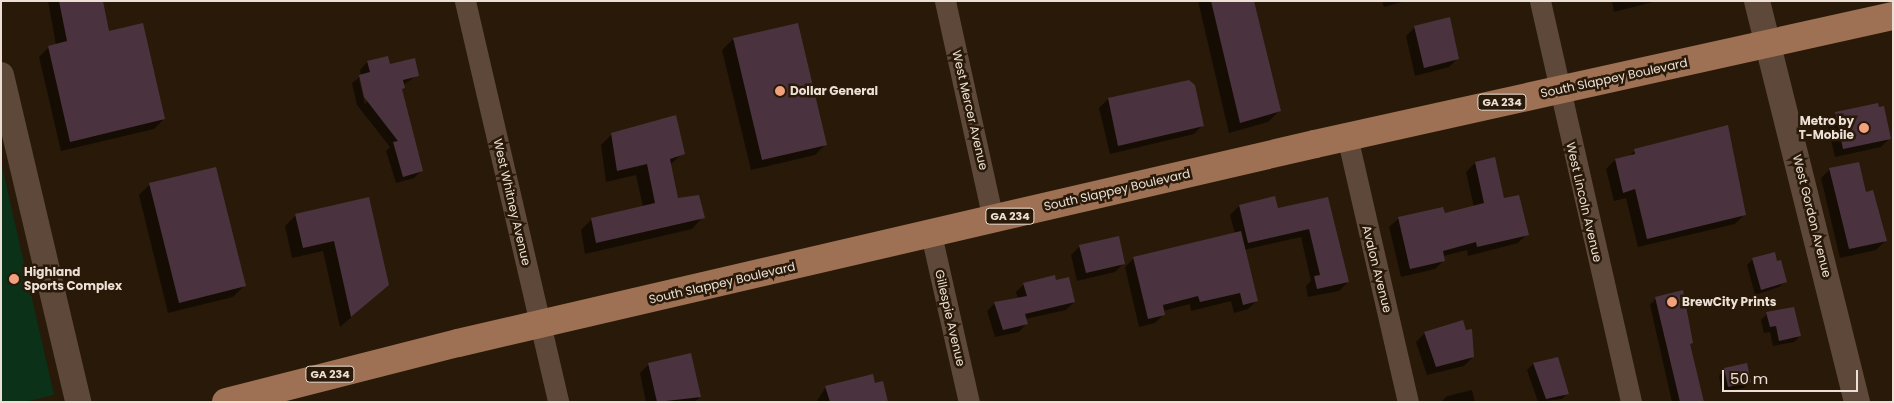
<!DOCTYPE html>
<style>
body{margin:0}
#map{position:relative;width:1894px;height:403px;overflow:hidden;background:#291908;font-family:Poppins,sans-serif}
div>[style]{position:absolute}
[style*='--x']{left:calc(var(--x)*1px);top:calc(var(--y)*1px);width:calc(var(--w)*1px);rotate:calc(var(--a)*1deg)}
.green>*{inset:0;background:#0b3119}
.shadow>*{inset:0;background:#0007}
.building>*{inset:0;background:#4a333f}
.minor>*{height:21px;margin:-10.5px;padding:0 10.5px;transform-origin:10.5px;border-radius:10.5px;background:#5e4839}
.tertiary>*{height:26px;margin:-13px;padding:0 13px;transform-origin:13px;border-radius:13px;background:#5e4839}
.primary>*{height:28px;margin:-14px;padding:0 14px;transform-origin:14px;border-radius:14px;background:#9f7154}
.dots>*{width:14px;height:14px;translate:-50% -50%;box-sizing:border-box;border:2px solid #291908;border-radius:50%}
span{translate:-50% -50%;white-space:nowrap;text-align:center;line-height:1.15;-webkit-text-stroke:5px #291908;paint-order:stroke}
.shield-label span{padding:1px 4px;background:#291908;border:1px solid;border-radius:4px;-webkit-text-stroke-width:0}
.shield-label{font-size:11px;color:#ece0d6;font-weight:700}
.street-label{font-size:12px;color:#ece0d6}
.poi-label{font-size:12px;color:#ece0d6;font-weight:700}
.left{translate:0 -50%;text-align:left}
.right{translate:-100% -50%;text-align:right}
.frame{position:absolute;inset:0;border:2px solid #ece0d6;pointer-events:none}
.scale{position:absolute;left:1722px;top:370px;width:136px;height:22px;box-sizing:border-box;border:2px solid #ece0d6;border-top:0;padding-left:6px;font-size:15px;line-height:18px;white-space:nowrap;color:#ece0d6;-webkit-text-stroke:4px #291908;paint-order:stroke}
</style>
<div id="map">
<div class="green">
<div style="clip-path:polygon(1px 162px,54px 395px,25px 402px,1px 402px)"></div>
</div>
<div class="shadow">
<div style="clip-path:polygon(48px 1px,88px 1px,164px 119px,154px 129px,61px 151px,39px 57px,49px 47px,56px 45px)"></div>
<div style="clip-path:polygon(1198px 1px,1252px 1px,1279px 111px,1268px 122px,1229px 133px)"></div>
<div style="clip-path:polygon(1382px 1px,1406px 1px,1384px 7px)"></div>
<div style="clip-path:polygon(1612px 1px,1657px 1px,1614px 12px)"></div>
<div style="clip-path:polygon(1415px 27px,1458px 58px,1449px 67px,1415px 76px,1406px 36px)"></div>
<div style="clip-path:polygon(733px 39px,826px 144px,815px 155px,751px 170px,722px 50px)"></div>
<div style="clip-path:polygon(evenodd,387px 57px,389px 66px,418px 75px,403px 85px,401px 90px,421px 171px,414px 178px,396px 183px,386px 151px,390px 147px,357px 105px,352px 83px,361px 76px,360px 70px,367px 62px,387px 57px,359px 79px,362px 79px,367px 103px,365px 104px,359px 79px)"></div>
<div style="clip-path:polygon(1108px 99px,1203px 125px,1194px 134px,1110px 154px,1099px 108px)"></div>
<div style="clip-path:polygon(1836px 114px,1890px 138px,1881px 147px,1835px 157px,1827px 122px)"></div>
<div style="clip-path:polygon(612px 134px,683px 153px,670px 165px,677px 200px,703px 217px,692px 229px,585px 254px,581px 230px,592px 219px,643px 207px,636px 175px,606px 182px,601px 145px)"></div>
<div style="clip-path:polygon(1635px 150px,1744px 215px,1735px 224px,1638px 247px,1626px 198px,1614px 201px,1606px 169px,1615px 160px,1629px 157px)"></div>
<div style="clip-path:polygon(1494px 159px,1504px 200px,1527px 234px,1518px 243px,1468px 256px,1467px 250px,1443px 256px,1444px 260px,1435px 269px,1401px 277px,1389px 227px,1398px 219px,1444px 215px,1474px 207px,1466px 172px,1475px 163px)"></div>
<div style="clip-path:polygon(1830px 169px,1865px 194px,1885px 241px,1876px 250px,1840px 258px,1821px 178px)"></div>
<div style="clip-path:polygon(150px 184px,244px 286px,233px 297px,168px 313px,139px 195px)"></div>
<div style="clip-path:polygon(368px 198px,388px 285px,340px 327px,323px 251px,292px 258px,285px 226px,296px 215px)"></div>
<div style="clip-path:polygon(1327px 198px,1348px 282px,1339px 291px,1308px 297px,1306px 286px,1311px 281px,1301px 237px,1244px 250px,1257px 300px,1248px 309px,1234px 313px,1231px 301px,1191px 311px,1190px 304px,1163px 311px,1164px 314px,1155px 323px,1139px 327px,1125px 267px,1134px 258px,1235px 234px,1230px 215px,1239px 206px,1277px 209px)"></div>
<div style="clip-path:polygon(1080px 246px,1124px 263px,1115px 272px,1077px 281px,1071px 255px)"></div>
<div style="clip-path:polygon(1753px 259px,1785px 281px,1779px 287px,1755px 295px,1747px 265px)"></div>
<div style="clip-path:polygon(1055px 282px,1074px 302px,1066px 310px,1025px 319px,1026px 324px,1019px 332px,995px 337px,987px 311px,995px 303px,1018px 299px,1016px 292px,1024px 284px)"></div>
<div style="clip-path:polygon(1656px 298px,1691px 343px,1689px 345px,1701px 402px,1672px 402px,1650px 305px)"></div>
<div style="clip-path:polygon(1767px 314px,1800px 336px,1794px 342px,1773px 346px,1770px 332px,1764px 333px,1761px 320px)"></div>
<div style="clip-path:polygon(1465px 332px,1473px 357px,1464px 366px,1427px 375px,1416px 342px,1425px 333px)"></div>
<div style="clip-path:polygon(649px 364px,700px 397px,695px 402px,646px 402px,640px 373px)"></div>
<div style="clip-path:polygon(1533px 364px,1568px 393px,1562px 399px,1538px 402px,1527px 370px)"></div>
<div style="clip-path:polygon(1725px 369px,1750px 382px,1744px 388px,1722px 392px,1719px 376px)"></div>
<div style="clip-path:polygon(874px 384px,886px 402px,816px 402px,826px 387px)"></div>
<div style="clip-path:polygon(1472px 390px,1475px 402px,1441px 402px,1447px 396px)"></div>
</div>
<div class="building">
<div style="clip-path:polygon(59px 1px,103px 1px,109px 31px,143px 23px,165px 119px,70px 142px,48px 46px,67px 41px)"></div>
<div style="clip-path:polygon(1211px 1px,1254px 1px,1281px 111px,1240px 123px)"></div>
<div style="clip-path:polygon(1450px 17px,1459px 59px,1424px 68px,1414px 26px)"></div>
<div style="clip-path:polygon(798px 23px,827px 145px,762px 160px,733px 38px)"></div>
<div style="clip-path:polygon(388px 56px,390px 64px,415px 58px,419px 76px,403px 80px,405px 88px,402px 89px,423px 171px,403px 177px,393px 142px,398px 141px,364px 97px,359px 75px,370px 72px,367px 61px)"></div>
<div style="clip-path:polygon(1189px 80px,1195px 85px,1204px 126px,1118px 146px,1108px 98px)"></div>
<div style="clip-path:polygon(1878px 103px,1879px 107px,1884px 106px,1891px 139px,1843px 149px,1835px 112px)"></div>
<div style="clip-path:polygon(676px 115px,685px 154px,670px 159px,678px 198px,699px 195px,705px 218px,596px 243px,591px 218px,655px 203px,647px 164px,617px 171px,611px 133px)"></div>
<div style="clip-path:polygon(1728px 125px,1746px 215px,1647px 239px,1635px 189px,1623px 193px,1615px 159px,1635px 154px,1634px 149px)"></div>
<div style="clip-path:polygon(1495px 157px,1504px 198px,1519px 195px,1529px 235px,1477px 247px,1476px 242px,1443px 251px,1445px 261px,1410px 269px,1398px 217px,1443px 207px,1445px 213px,1484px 203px,1475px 162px)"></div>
<div style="clip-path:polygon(1859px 162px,1866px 192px,1873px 190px,1887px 241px,1849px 249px,1829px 168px)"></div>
<div style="clip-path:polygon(216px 167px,246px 286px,179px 303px,149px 183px)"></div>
<div style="clip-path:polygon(1275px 196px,1278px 208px,1328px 197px,1349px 282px,1317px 289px,1314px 276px,1320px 275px,1309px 229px,1248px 243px,1239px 205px)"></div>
<div style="clip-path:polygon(369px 197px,389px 285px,351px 317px,334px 241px,303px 248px,295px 214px)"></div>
<div style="clip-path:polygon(1241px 231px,1258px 301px,1243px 305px,1240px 293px,1200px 302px,1198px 296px,1163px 305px,1165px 315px,1148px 319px,1133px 257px)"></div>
<div style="clip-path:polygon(1119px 236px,1125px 264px,1086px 273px,1079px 245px)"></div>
<div style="clip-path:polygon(1775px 252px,1777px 261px,1781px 260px,1787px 282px,1761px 290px,1752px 258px)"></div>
<div style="clip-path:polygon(1055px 275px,1056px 280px,1069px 277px,1075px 302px,1025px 314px,1028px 324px,1003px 330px,994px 302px,1027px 296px,1023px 283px)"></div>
<div style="clip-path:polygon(1683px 290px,1693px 343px,1690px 344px,1704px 402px,1680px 402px,1655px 297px)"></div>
<div style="clip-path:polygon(1794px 307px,1801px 336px,1779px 341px,1776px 326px,1770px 327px,1766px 312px)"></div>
<div style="clip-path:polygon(1463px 320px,1466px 330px,1472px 329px,1474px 357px,1436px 367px,1424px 332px)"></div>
<div style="clip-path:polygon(691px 353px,701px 397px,657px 402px,648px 363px)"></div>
<div style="clip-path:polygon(1558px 357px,1569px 394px,1546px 399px,1533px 363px)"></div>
<div style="clip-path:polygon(1747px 363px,1751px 382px,1728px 387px,1724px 368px)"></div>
<div style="clip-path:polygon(873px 374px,875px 383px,883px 381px,888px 402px,830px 402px,825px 386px)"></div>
</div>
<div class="minor">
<div style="--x:465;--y:1;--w:412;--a:76.9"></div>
<div style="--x:945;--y:1;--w:223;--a:77.6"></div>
<div style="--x:1540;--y:1;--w:411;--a:77.2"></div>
<div style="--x:1347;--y:136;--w:273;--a:77.1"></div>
<div style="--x:931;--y:234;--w:172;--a:77.3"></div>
</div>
<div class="tertiary">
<div style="--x:1757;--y:1;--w:413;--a:76"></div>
<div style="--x:1;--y:75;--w:336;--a:76.7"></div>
</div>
<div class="primary">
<div style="--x:226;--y:402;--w:239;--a:-14.3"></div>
<div style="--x:458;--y:343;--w:880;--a:-13.07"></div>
<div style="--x:1315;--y:144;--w:592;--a:-12.49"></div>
</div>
<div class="dots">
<div style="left:780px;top:91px;background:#f1a17d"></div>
<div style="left:1864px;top:128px;background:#f1a17d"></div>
<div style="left:14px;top:279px;background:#f1a17d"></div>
<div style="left:1672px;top:302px;background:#f1a17d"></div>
</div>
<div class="shield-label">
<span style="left:1502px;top:102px">GA 234</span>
<span style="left:1010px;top:216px">GA 234</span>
<span style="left:330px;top:374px">GA 234</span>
</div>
<div class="street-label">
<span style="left:1614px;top:78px;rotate:-12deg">South Slappey Boulevard</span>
<span style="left:970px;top:110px;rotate:77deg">West Mercer Avenue</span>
<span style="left:1117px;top:190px;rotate:-13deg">South Slappey Boulevard</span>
<span style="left:512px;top:202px;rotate:77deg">West Whitney Avenue</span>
<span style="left:1584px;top:202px;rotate:77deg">West Lincoln Avenue</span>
<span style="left:1812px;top:216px;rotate:76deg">West Gordon Avenue</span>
<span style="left:1377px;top:269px;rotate:76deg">Avalon Avenue</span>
<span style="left:722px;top:283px;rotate:-13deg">South Slappey Boulevard</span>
<span style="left:950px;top:318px;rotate:77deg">Gillespie Avenue</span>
</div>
<div class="poi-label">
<span class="left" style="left:790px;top:91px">Dollar General</span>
<span class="right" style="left:1854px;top:128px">Metro by<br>T-Mobile</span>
<span class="left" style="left:24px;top:279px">Highland<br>Sports Complex</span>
<span class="left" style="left:1682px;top:302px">BrewCity Prints</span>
</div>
<div class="frame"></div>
<div class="scale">50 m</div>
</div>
